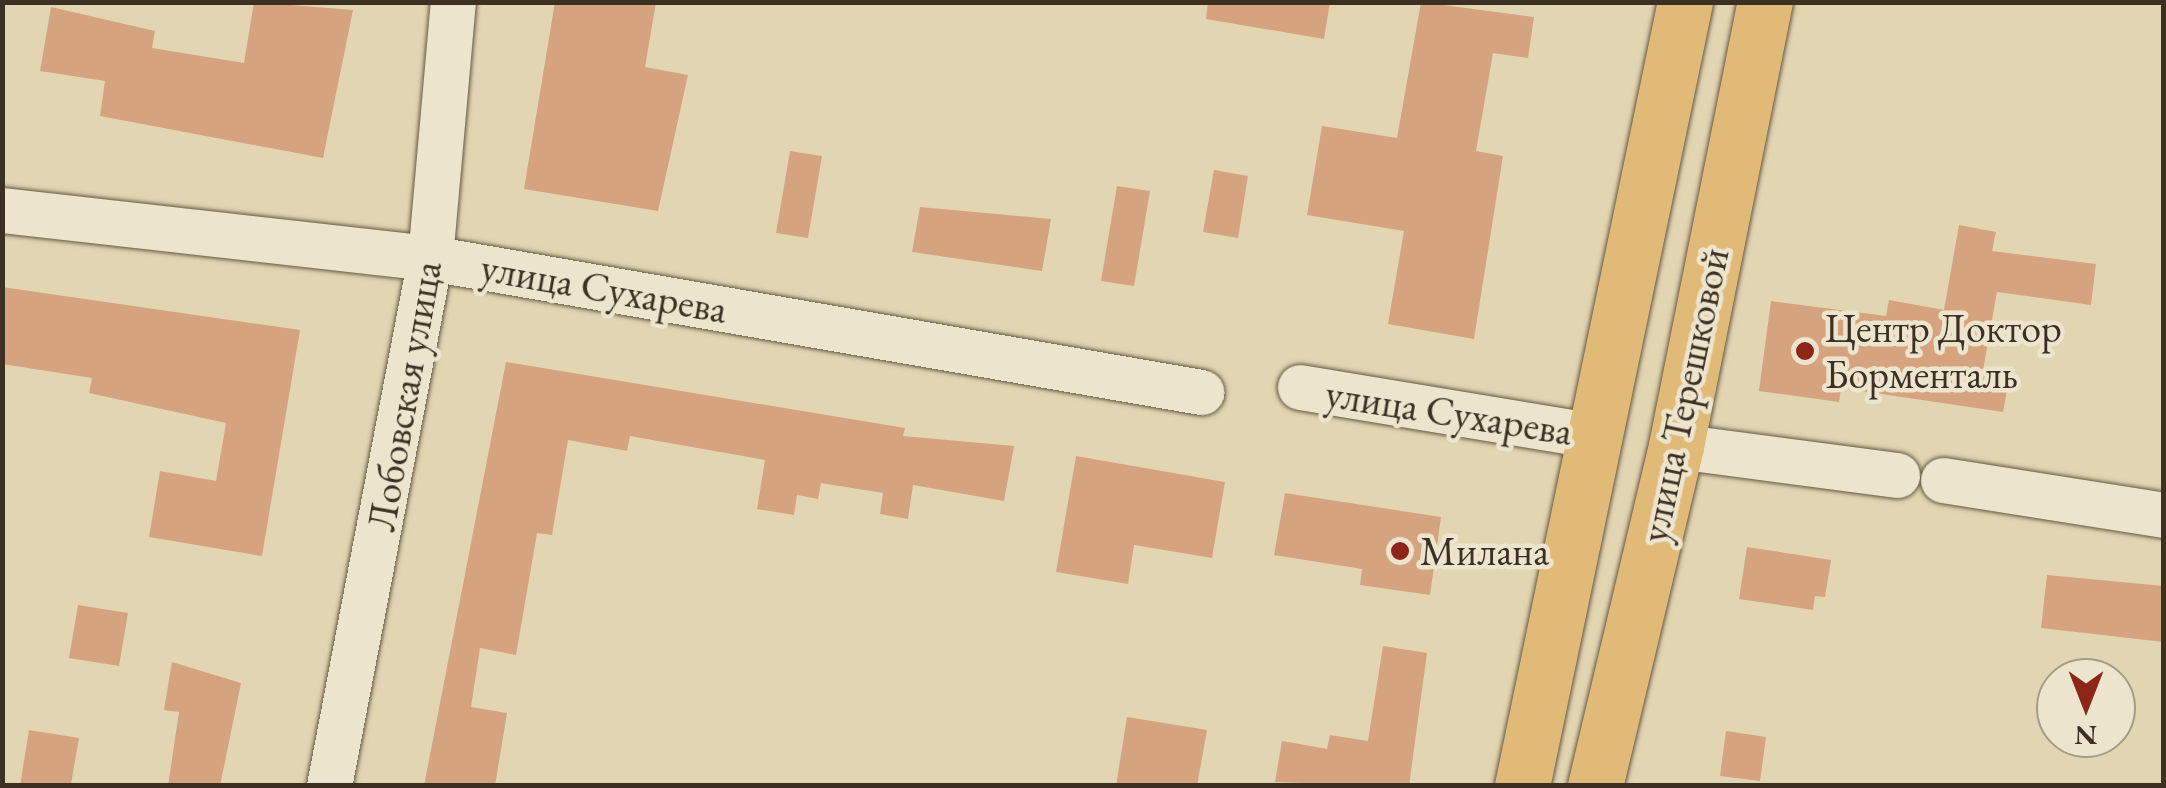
<!DOCTYPE html>
<meta charset="utf-8">
<style>
body{margin:0}
#map{position:relative;width:2166px;height:788px;overflow:hidden;background:#e2d5b1;font-family:"EB Garamond",serif}
div>[style]{position:absolute}
[style*='--x']{left:calc(var(--x)*1px);top:calc(var(--y)*1px);width:calc(var(--w)*1px);rotate:calc(var(--a)*1deg)}
.building>*{inset:0;background:#d5a47f}
.roads{filter:drop-shadow(0 0 2px #655946) drop-shadow(0 0 2px #655946)}
.minor>*{height:45px;margin:-22.5px;padding:0 22.5px;transform-origin:22.5px;border-radius:22.5px;background:#ece4cc}
.major>*{height:55px;margin:-27.5px;padding:0 27.5px;transform-origin:27.5px;border-radius:27.5px;background:#e1ba78}
.dots>*{width:28px;height:28px;translate:-50% -50%;box-sizing:border-box;border:5px solid #ece4cc;border-radius:50%}
span{translate:-50% -50%;white-space:nowrap;text-align:center;line-height:1.15;-webkit-text-stroke:9px #ece4cc;paint-order:stroke}
.street-label{font-size:40px;color:#3b3022}
.poi-label{font-size:40px;color:#3b3022}
.left{translate:0 -50%;text-align:left}
.frame{position:absolute;inset:0;border:5px solid #3b3022;pointer-events:none}
.north{position:absolute;left:2036px;top:658px;width:100px;height:100px;box-sizing:border-box;background:#ece4cc;border:2px solid #a59c88;border-radius:50%;rotate:180deg;font-size:28px;font-weight:700;line-height:40px;text-align:center;color:#3b3022}
.north::after{content:'';display:block;margin:auto;width:35px;height:45px;background:#8f2418;clip-path:polygon(50% 0,100% 100%,50% 72%,0 100%)}
</style>
<div id="map">
<div class="building">
<div style="clip-path:polygon(254px 2px,353px 10px,323px 158px,100px 116px,105px 81px,40px 71px,51px 7px,155px 31px,152px 48px,244px 63px)"></div>
<div style="clip-path:polygon(555px 2px,656px 2px,645px 67px,688px 75px,658px 211px,524px 189px)"></div>
<div style="clip-path:polygon(1208px 2px,1330px 2px,1324px 39px,1206px 19px)"></div>
<div style="clip-path:polygon(1421px 2px,1534px 17px,1528px 58px,1493px 53px,1476px 151px,1503px 156px,1474px 339px,1388px 324px,1404px 231px,1307px 215px,1322px 126px,1397px 138px)"></div>
<div style="clip-path:polygon(790px 151px,822px 156px,808px 238px,776px 233px)"></div>
<div style="clip-path:polygon(1214px 170px,1248px 176px,1238px 238px,1203px 232px)"></div>
<div style="clip-path:polygon(1117px 186px,1150px 191px,1134px 286px,1101px 281px)"></div>
<div style="clip-path:polygon(920px 207px,1051px 219px,1042px 271px,912px 252px)"></div>
<div style="clip-path:polygon(1959px 225px,1996px 232px,1992px 251px,2096px 264px,2091px 305px,1997px 292px,1983px 370px,2010px 374px,2003px 412px,1841px 388px,1839px 402px,1759px 391px,1771px 301px,1886px 316px,1889px 300px,1944px 310px)"></div>
<div style="clip-path:polygon(2px 287px,300px 330px,262px 556px,149px 537px,160px 471px,216px 481px,226px 423px,89px 393px,92px 378px,2px 364px)"></div>
<div style="clip-path:polygon(506px 362px,905px 428px,903px 436px,1014px 446px,1004px 501px,913px 485px,908px 519px,880px 514px,883px 493px,821px 483px,818px 499px,797px 495px,794px 515px,757px 509px,765px 460px,630px 436px,627px 451px,568px 440px,552px 535px,537px 533px,516px 655px,480px 648px,471px 707px,507px 713px,495px 786px,424px 786px)"></div>
<div style="clip-path:polygon(1076px 456px,1225px 482px,1212px 558px,1134px 545px,1128px 584px,1056px 572px)"></div>
<div style="clip-path:polygon(1285px 493px,1441px 517px,1430px 595px,1360px 585px,1362px 569px,1274px 555px)"></div>
<div style="clip-path:polygon(1747px 547px,1831px 560px,1825px 597px,1815px 596px,1813px 610px,1739px 599px)"></div>
<div style="clip-path:polygon(2047px 575px,2164px 586px,2164px 642px,2041px 628px)"></div>
<div style="clip-path:polygon(78px 605px,128px 613px,119px 666px,69px 658px)"></div>
<div style="clip-path:polygon(1383px 646px,1427px 653px,1409px 786px,1275px 782px,1282px 741px,1327px 749px,1330px 735px,1368px 741px)"></div>
<div style="clip-path:polygon(172px 662px,241px 683px,220px 786px,168px 786px,179px 712px,164px 710px)"></div>
<div style="clip-path:polygon(1127px 717px,1207px 730px,1197px 786px,1116px 786px)"></div>
<div style="clip-path:polygon(29px 730px,79px 738px,71px 784px,20px 786px)"></div>
<div style="clip-path:polygon(1726px 731px,1766px 737px,1760px 781px,1720px 776px)"></div>
</div>
<div class="roads">
<div class="minor">
<div style="--x:2;--y:210;--w:431;--a:6.4"></div>
<div style="--x:430;--y:258;--w:783;--a:9.86"></div>
<div style="--x:1300;--y:387;--w:301;--a:9.4"></div>
<div style="--x:1676;--y:446;--w:223;--a:7.5"></div>
<div style="--x:1943;--y:480;--w:224;--a:9"></div>
<div style="--x:329;--y:786;--w:538;--a:-79.17"></div>
<div style="--x:430;--y:258;--w:257;--a:-84.9"></div>
</div>
<div class="major">
<div style="--x:1522;--y:786;--w:801;--a:-78.26"></div>
<div style="--x:1595;--y:786;--w:350;--a:-76.6"></div>
<div style="--x:1676;--y:446;--w:453;--a:-78.7"></div>
</div>
</div>
<div class="dots">
<div style="left:1805px;top:351px;background:#8f2418"></div>
<div style="left:1400px;top:551px;background:#8f2418"></div>
</div>
<div class="street-label">
<span style="left:604px;top:288px;rotate:10deg">улица Сухарева</span>
<span style="left:1684px;top:395px;rotate:-78deg">улица Терешковой</span>
<span style="left:404px;top:396px;rotate:-80deg">Лобовская улица</span>
<span style="left:1449px;top:412px;rotate:9deg">улица Сухарева</span>
</div>
<div class="poi-label">
<span class="left" style="left:1825px;top:351px">Центр Доктор<br>Борменталь</span>
<span class="left" style="left:1420px;top:551px">Милана</span>
</div>
<div class="frame"></div>
<div class="north">N</div>
</div>
